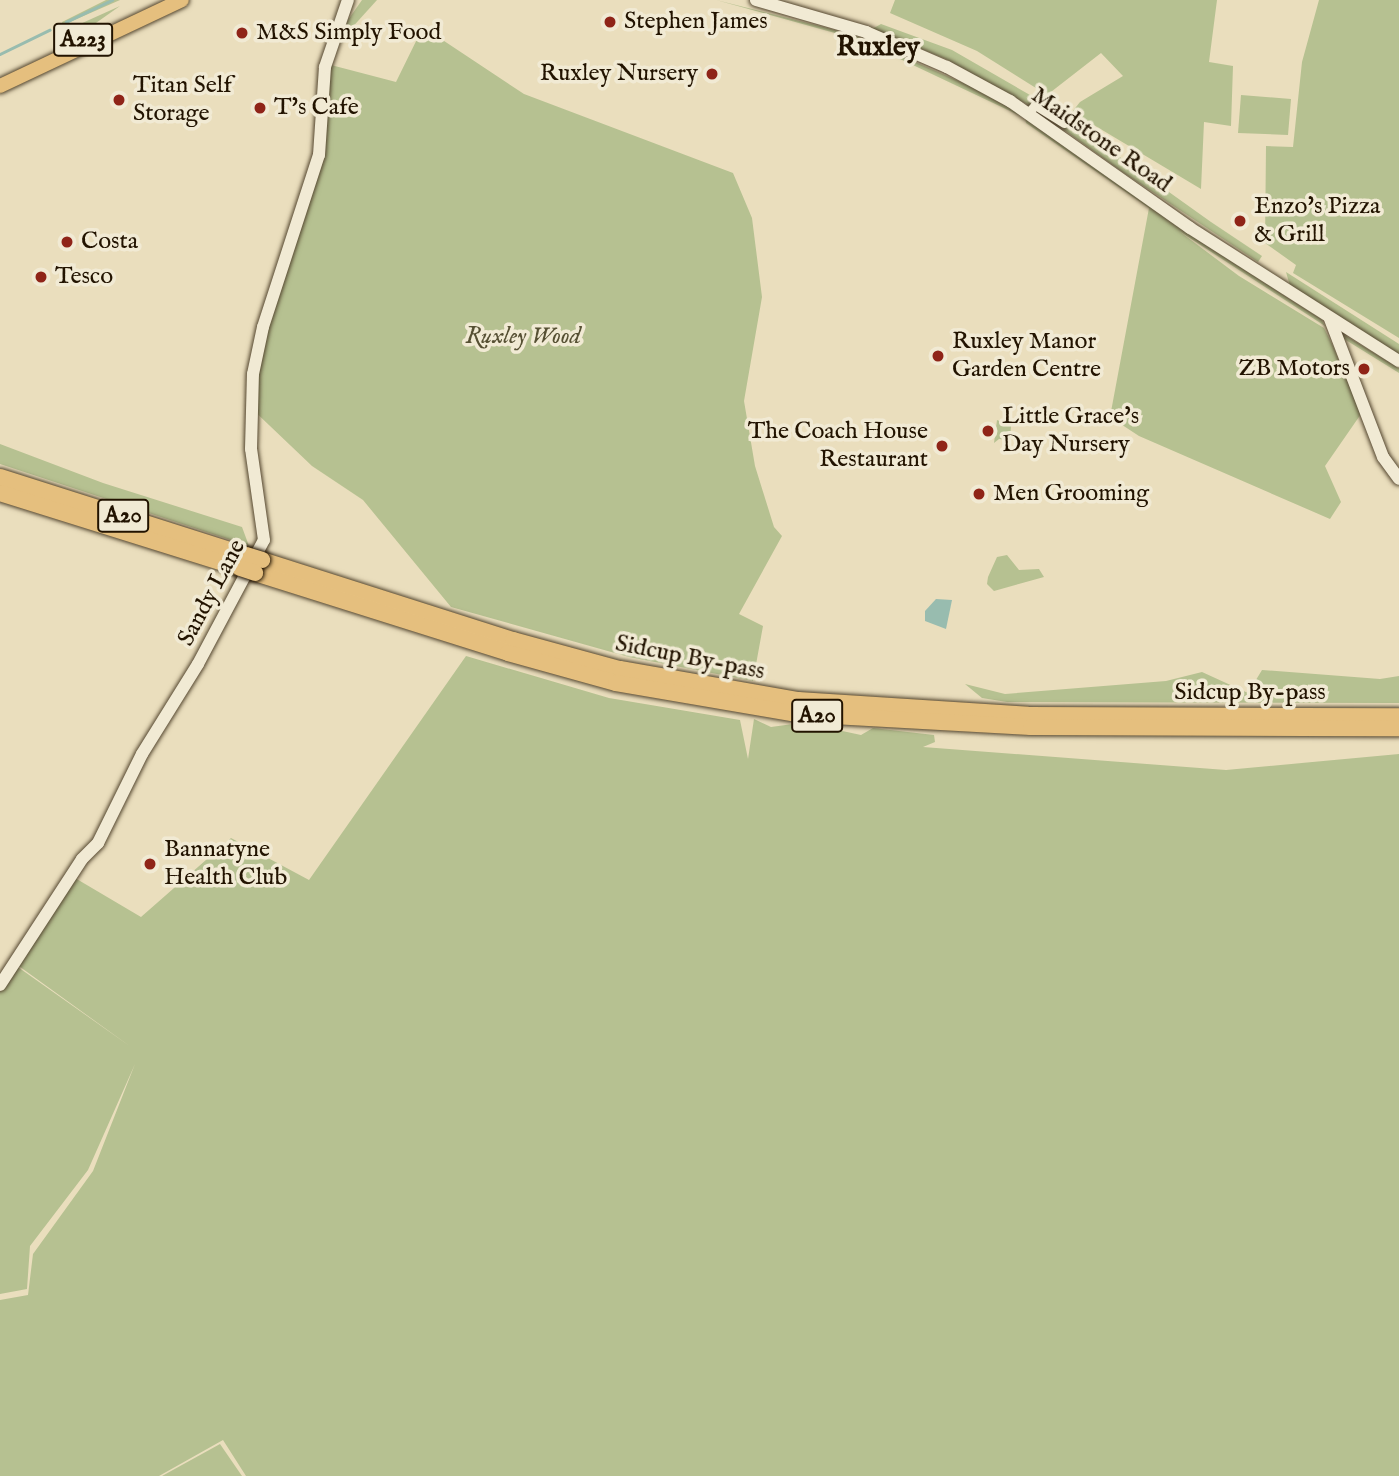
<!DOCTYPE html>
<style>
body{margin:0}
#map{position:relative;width:1399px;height:1476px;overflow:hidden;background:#eadebd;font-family:"IM FELL English",serif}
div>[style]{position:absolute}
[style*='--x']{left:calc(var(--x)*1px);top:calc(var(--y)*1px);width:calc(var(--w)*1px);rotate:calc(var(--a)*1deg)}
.green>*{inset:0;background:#b6c191}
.water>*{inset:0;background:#98bcaf}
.stream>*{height:2.5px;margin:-1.25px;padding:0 1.25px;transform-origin:1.25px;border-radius:1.25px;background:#98bcaf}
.roads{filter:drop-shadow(0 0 2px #54462f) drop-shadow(0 0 2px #54462f)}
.street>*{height:9px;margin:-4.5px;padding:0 4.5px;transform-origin:4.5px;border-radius:4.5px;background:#f1ead4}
.secondary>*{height:12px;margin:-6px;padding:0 6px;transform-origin:6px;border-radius:6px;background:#f1ead4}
.primary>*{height:14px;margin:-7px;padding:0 7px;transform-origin:7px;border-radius:7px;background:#e5bf7e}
.highway>*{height:16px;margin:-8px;padding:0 8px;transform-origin:8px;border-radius:8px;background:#e5bf7e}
.bridges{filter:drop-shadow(0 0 2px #221300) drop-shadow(0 0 2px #221300)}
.highway-bridge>*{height:16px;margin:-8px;padding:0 8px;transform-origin:8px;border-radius:8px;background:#e5bf7e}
.dots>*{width:19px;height:19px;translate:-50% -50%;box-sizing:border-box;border:4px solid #f1ead4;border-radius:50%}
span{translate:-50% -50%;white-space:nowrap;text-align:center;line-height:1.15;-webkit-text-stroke:7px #f1ead4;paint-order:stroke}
.shield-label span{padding:2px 5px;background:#f1ead4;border:2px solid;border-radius:5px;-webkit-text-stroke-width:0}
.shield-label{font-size:23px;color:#221300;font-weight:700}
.poi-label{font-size:24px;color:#221300}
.left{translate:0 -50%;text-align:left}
.right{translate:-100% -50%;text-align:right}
.street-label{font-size:24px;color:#221300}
.park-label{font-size:24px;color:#565033;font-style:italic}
.quarter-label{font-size:28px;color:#221300;font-weight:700}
</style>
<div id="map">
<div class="green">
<div style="clip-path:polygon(106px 0,120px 0,63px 25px,62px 22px)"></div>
<div style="clip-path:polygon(362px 0,377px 0,339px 42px,348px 20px)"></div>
<div style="clip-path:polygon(716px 0,851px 34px,979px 90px,1023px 116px,1184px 231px,1321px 319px,1325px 326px,1179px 231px,1239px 276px,1324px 328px,1333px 346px,1361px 414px,1325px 466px,1341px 502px,1330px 519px,1139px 436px,1110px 417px,1149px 208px,1026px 123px,1025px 118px,860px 40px)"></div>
<div style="clip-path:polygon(895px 0,1217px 0,1209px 62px,1233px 66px,1231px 126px,1204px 122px,1201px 189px,1072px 112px,1080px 102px,1123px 76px,1101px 53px,1047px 95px,977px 51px,890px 13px)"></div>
<div style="clip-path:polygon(1319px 0,1399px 0,1399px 338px,1293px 273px,1296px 265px,1265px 243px,1266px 146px,1293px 147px,1302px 62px)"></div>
<div style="clip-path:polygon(120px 6px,86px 30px,69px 29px)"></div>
<div style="clip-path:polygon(881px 24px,952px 50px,1037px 99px,1030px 106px,946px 59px,872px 29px)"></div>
<div style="clip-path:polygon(423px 27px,524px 94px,733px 173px,752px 218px,762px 297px,744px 401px,755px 466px,774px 527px,782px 536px,739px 614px,763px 626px,753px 681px,629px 657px,451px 607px,363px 500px,312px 466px,251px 408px,265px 327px,315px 174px,331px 65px,396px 82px)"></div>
<div style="clip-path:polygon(1241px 95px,1291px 99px,1288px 135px,1238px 133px)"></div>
<div style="clip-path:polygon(1068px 120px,1211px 222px,1262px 256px,1258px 262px,1124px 173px,1060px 127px)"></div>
<div style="clip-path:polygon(1286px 272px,1399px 344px,1399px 354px,1290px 286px)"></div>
<div style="clip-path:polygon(1341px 333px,1399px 368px,1399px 373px,1341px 337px)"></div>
<div style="clip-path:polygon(997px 420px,1011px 426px,1010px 440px,999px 439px,994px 443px)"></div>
<div style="clip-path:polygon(0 444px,103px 483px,242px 527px,249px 546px,0 464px)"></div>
<div style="clip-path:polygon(1007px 555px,1019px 570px,1039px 569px,1044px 577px,994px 591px,987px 584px,988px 577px,997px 557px)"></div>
<div style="clip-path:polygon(466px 656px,609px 698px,740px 720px,748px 759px,754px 719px,771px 727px,793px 724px,816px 731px,819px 726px,861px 735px,873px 728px,934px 735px,935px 742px,923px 747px,1226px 770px,1399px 754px,1399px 1476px,246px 1476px,223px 1440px,159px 1476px,0 1476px,0 1300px,28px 1295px,33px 1254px,93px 1171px,135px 1064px,88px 1170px,30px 1246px,27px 1289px,0 1294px,0 988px,15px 965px,131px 1047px,16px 964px,75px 878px,141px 917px,231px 838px,309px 880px)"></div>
<div style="clip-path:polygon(1262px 670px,1380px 679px,1399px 676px,1399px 703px,1007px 702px,982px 698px,965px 684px,1005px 694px,1166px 681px,1202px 672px,1248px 693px)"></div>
<div style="clip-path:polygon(220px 1444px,242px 1476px,162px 1476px)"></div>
</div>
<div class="water">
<div style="clip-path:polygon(936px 599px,952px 600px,946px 629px,925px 621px,925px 611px)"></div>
</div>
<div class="stream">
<div style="--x:66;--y:22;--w:51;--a:-25.6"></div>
<div style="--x:0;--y:54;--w:55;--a:-26.1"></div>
</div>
<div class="roads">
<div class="street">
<div style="--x:1028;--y:113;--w:11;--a:-49"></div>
<div style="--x:1035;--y:105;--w:34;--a:32"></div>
</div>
<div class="secondary">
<div style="--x:756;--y:0;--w:115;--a:16.2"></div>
<div style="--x:866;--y:32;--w:88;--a:23.4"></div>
<div style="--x:947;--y:67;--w:72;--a:28.4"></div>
<div style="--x:1010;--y:101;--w:220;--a:35.2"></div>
<div style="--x:1190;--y:228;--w:248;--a:32.5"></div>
<div style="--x:1330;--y:319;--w:148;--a:69"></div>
<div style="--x:1383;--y:457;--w:27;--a:54"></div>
<div style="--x:0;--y:985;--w:150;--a:-56.9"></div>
<div style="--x:82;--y:859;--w:23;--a:-45"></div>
<div style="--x:98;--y:843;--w:99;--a:-63.7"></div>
<div style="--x:142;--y:754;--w:106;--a:-58.1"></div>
<div style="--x:198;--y:664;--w:140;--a:-62"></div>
<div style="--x:264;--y:540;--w:92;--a:-98.1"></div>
<div style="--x:251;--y:449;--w:75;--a:-88.5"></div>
<div style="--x:253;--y:374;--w:48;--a:-78"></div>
<div style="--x:263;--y:327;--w:181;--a:-72"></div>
<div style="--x:319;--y:155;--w:88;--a:-86.1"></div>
<div style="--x:325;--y:67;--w:71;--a:-71.1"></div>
</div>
<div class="primary">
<div style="--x:0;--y:86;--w:201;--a:-25.3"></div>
</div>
<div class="highway">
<div style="--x:0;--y:477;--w:258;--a:17.6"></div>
<div style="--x:0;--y:493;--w:251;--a:17.4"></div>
<div style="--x:262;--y:560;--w:263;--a:17.7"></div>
<div style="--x:513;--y:640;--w:111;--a:15.2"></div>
<div style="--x:620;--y:669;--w:181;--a:9.9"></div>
<div style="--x:798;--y:700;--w:230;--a:3.7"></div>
<div style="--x:1028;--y:715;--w:371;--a:0.2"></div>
<div style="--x:255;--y:573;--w:265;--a:17.5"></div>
<div style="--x:508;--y:653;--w:112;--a:15.5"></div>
<div style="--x:616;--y:683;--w:184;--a:9.7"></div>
<div style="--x:797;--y:714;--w:234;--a:3.2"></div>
<div style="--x:1031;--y:727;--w:368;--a:0.2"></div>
</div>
</div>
<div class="bridges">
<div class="highway-bridge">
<div style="--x:246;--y:555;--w:17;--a:17"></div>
<div style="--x:240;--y:568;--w:16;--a:18"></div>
</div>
</div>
<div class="dots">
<div style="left:610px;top:22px;background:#8f2418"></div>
<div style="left:242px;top:33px;background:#8f2418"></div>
<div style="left:712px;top:74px;background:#8f2418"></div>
<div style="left:119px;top:100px;background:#8f2418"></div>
<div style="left:260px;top:108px;background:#8f2418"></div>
<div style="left:1240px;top:221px;background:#8f2418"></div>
<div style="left:67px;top:242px;background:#8f2418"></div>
<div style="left:41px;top:277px;background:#8f2418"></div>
<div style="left:938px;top:356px;background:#8f2418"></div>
<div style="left:1364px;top:369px;background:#8f2418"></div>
<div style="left:988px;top:431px;background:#8f2418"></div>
<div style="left:942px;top:446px;background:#8f2418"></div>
<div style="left:979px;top:494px;background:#8f2418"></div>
<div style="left:150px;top:864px;background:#8f2418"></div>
</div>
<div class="shield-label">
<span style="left:83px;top:40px">A223</span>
<span style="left:123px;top:516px">A20</span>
<span style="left:817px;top:716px">A20</span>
</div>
<div class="poi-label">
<span class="left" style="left:624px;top:22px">Stephen James</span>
<span class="left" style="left:256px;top:33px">M&amp;S Simply Food</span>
<span class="right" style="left:698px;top:74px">Ruxley Nursery</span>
<span class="left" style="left:133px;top:100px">Titan Self<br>Storage</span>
<span class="left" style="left:274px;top:108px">T's Cafe</span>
<span class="left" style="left:1254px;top:221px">Enzo's Pizza<br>&amp; Grill</span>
<span class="left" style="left:81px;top:242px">Costa</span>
<span class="left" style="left:55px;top:277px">Tesco</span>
<span class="left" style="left:952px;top:356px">Ruxley Manor<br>Garden Centre</span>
<span class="right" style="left:1350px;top:369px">ZB Motors</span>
<span class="left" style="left:1002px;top:431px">Little Grace's<br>Day Nursery</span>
<span class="right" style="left:928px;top:446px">The Coach House<br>Restaurant</span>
<span class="left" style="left:993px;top:494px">Men Grooming</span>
<span class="left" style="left:164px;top:864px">Bannatyne<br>Health Club</span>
</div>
<div class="street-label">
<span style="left:1101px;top:140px;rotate:35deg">Maidstone Road</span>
<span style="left:212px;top:593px;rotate:-62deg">Sandy Lane</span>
<span style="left:690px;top:658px;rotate:11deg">Sidcup By-pass</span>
<span style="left:1250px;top:693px">Sidcup By-pass</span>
</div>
<div class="park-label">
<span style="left:523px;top:337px">Ruxley Wood</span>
</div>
<div class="quarter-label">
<span style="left:878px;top:48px">Ruxley</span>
</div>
</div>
